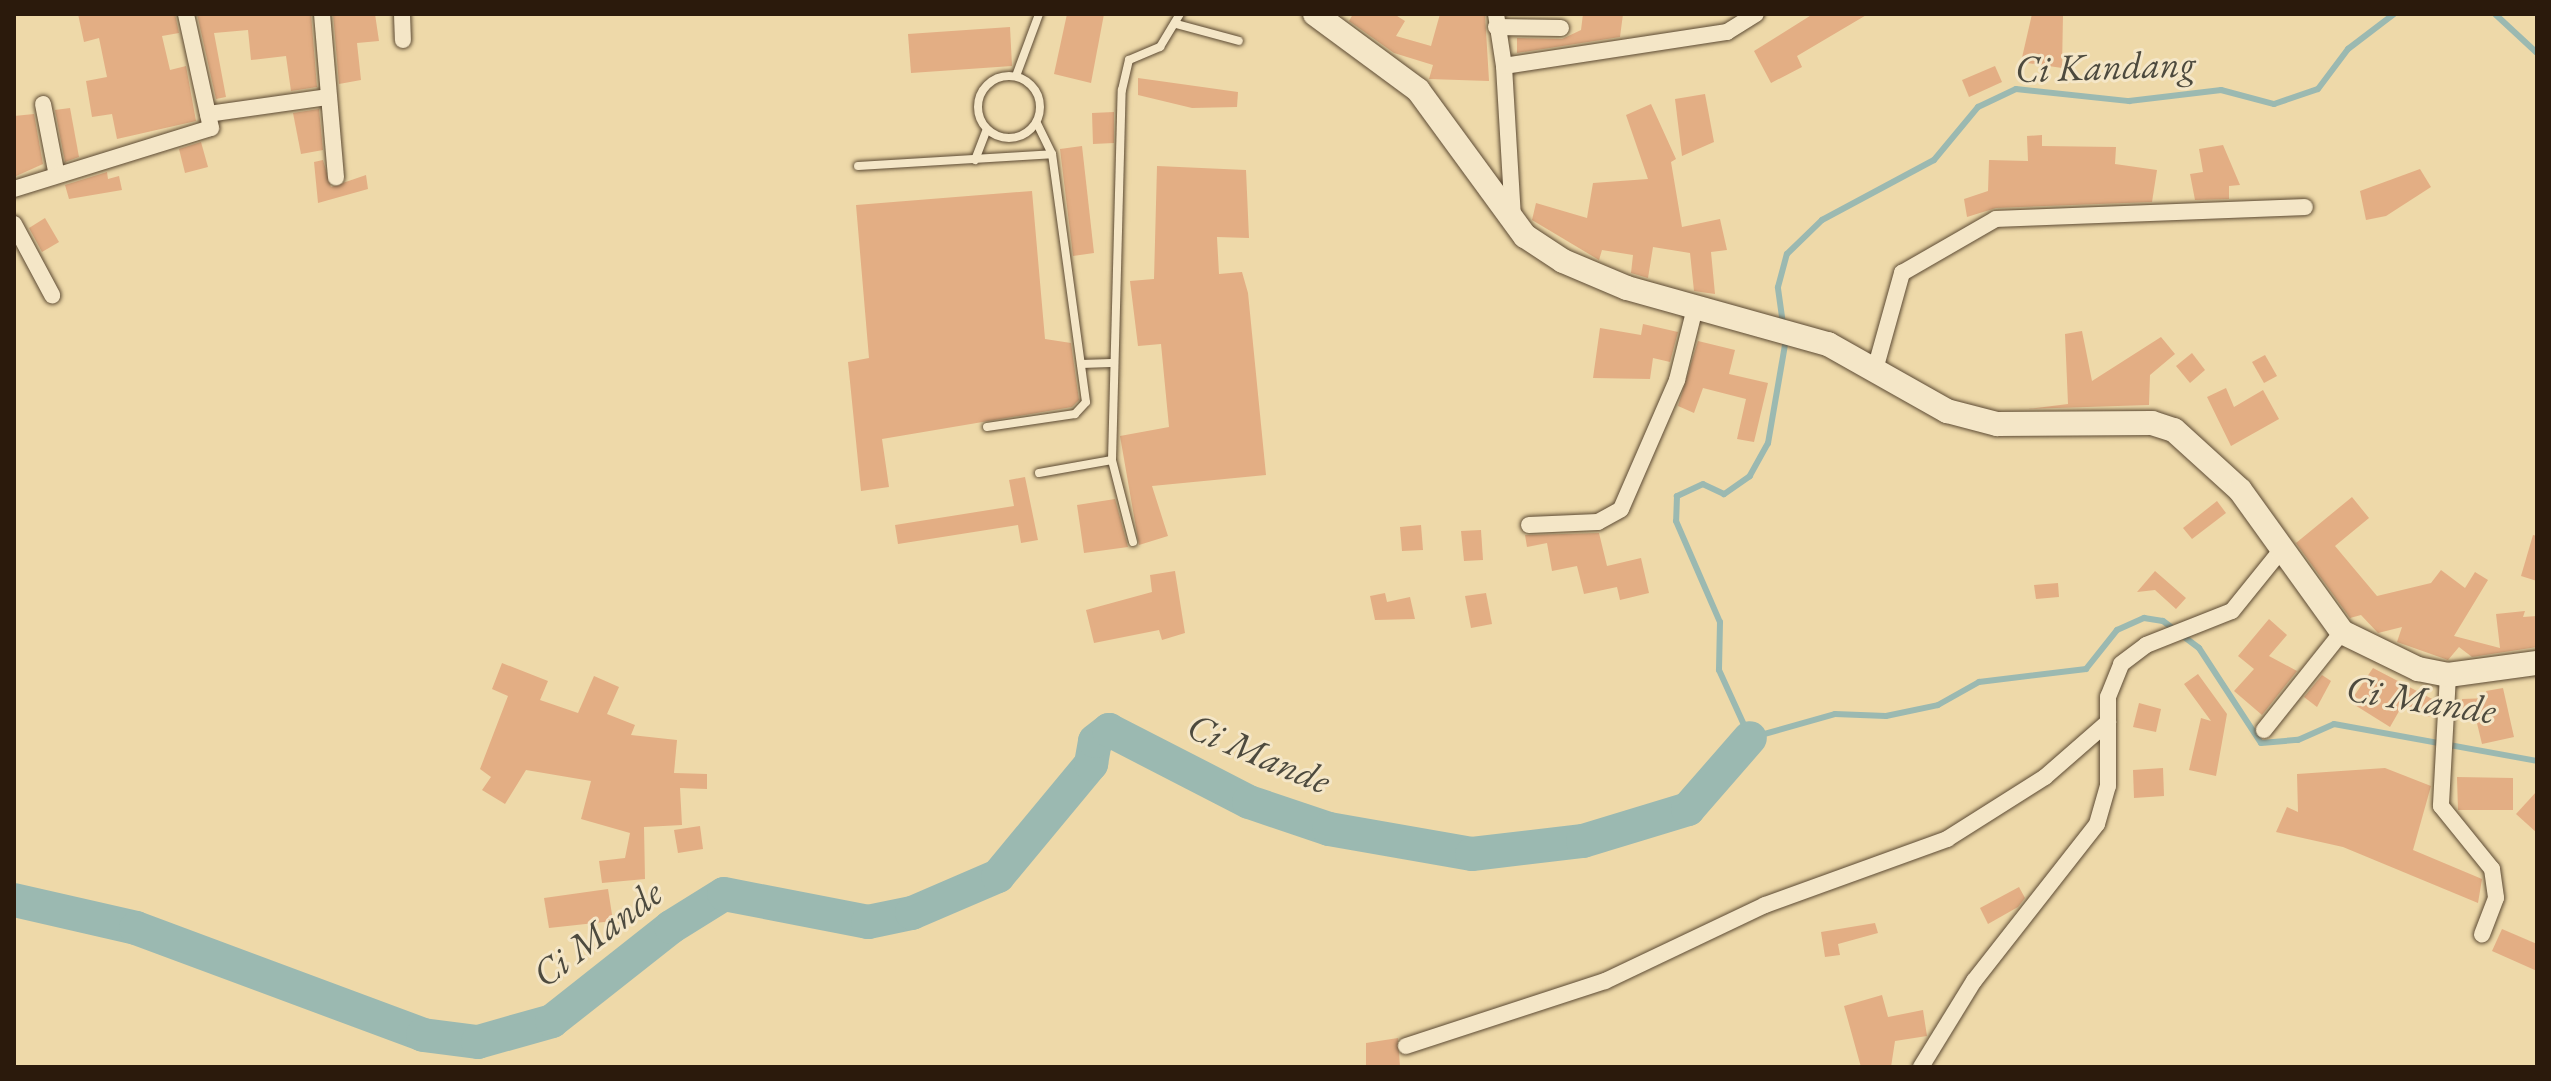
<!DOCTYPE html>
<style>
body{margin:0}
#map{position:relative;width:2551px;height:1081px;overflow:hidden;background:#eed9a9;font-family:"EB Garamond",serif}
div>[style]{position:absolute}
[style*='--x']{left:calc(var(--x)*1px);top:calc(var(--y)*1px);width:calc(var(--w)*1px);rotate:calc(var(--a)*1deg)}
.stream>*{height:6px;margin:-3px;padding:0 3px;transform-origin:3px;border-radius:3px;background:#9bb9b1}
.river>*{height:34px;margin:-17px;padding:0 17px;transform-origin:17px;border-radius:17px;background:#9bb9b1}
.building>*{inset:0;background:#e3ae84}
.roads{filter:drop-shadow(0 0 2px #5c4a33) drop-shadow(0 0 2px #5c4a33)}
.lane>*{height:8px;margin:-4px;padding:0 4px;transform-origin:4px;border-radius:4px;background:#f4e6c7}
.lane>.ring{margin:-4px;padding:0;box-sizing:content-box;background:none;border:8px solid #f4e6c7;border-radius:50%}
.street>*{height:16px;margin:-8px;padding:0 8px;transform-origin:8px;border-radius:8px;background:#f4e6c7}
.secondary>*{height:24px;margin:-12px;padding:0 12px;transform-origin:12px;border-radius:12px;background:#f4e6c7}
span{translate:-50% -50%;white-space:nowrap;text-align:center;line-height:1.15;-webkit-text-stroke:6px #f4e6c7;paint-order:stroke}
.water-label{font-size:38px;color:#4d4a3e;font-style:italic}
.frame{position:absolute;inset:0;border:16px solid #2b1a0c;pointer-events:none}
</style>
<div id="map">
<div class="stream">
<div style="--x:2495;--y:14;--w:57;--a:42.9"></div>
<div style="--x:1783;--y:324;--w:37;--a:-98"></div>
<div style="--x:1778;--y:287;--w:34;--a:-75"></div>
<div style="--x:1787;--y:254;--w:49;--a:-44.2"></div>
<div style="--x:1822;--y:220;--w:127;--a:-28.2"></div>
<div style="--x:1934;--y:160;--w:69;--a:-50.3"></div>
<div style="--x:1978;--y:107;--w:42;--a:-25.3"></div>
<div style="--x:2016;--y:89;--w:114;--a:6.1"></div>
<div style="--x:2129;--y:101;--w:93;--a:-6.8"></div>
<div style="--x:2221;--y:90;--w:55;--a:14.8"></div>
<div style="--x:2274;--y:104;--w:46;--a:-18.8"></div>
<div style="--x:2318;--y:89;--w:50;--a:-53.1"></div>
<div style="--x:2348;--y:49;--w:58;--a:-37.3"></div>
<div style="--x:1786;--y:339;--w:106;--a:99.8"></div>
<div style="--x:1768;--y:443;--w:38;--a:119"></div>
<div style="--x:1750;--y:476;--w:32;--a:145"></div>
<div style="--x:1724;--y:494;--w:23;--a:-155"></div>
<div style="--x:1703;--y:484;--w:29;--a:155"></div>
<div style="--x:1677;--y:496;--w:25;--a:92"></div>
<div style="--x:1676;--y:521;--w:110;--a:66.5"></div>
<div style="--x:1720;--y:622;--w:48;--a:91.2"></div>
<div style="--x:1719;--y:670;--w:75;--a:65.5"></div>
<div style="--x:1750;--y:738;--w:88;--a:-15.8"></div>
<div style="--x:1835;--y:714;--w:51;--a:2.2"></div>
<div style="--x:1886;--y:716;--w:53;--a:-11.9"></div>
<div style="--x:1938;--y:705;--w:47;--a:-29.3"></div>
<div style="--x:1979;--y:682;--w:108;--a:-6.9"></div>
<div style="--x:2086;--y:669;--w:50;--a:-51.5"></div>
<div style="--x:2117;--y:630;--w:30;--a:-24"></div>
<div style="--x:2144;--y:618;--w:19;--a:9"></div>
<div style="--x:2163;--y:621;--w:45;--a:36.9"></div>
<div style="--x:2199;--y:648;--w:113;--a:56.9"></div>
<div style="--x:2261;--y:743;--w:37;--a:-5"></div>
<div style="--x:2298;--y:740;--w:39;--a:-24"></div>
<div style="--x:2334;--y:724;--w:206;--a:10.3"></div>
</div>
<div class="river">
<div style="--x:14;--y:900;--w:125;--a:12.9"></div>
<div style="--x:136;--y:928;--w:306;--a:20.4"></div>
<div style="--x:423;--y:1035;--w:55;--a:7.3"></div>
<div style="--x:478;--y:1042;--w:77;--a:-15.8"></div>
<div style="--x:552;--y:1021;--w:152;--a:-38.3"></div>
<div style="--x:671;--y:927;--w:62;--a:-31.9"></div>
<div style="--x:724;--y:894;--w:147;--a:11"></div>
<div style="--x:868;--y:922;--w:45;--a:-11.6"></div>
<div style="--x:912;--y:913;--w:94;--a:-23.3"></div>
<div style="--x:998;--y:876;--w:146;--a:-50.3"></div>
<div style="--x:1091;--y:764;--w:23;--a:-80"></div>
<div style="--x:1095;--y:741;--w:18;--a:-38"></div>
<div style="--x:1109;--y:730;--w:157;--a:27.2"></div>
<div style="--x:1249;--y:802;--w:84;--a:18.6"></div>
<div style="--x:1329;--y:829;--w:145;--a:9.9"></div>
<div style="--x:1472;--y:854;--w:112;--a:-6.7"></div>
<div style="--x:1583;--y:841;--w:110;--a:-16.9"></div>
<div style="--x:1688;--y:809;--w:94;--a:-48.9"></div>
</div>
<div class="building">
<div style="clip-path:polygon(78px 14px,175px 14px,179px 33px,162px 36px,170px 70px,186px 66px,196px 121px,117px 139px,112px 114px,92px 117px,86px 81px,107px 77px,99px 38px,84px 42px)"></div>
<div style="clip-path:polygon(197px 14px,311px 14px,317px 87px,291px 91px,286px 56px,251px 60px,248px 30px,214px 33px,226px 97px,216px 99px)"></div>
<div style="clip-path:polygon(333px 14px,375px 14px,379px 41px,357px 43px,361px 80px,339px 84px)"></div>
<div style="clip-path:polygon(1067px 14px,1104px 14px,1091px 83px,1054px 74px)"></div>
<div style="clip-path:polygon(1353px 14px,1394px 14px,1405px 21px,1396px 36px,1431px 46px,1440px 14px,1485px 14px,1489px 81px,1429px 79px,1433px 65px,1394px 53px,1349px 21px)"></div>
<div style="clip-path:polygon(1583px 14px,1623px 14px,1620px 37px,1517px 53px,1517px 38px,1562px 39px,1581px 30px)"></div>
<div style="clip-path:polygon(1813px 14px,1868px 14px,1797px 56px,1802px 67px,1771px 83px,1754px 51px)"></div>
<div style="clip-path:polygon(2032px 14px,2063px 14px,2062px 68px,2021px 62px)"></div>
<div style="clip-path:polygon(1010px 27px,1012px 66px,911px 73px,908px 34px)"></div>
<div style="clip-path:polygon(1995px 66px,2002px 82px,1969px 97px,1962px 80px)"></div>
<div style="clip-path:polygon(1138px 78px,1238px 92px,1237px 107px,1192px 108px,1138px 95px)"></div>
<div style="clip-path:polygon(1705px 94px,1714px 142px,1682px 156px,1675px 99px)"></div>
<div style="clip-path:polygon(1651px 104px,1676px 159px,1671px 162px,1682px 227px,1720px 219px,1727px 250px,1711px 252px,1715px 294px,1694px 291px,1690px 253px,1653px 247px,1648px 278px,1631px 273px,1633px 255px,1602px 250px,1599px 260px,1532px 220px,1536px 203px,1587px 218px,1593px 183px,1648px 179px,1626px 115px)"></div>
<div style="clip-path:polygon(70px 108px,79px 157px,65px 162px,55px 110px)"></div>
<div style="clip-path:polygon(319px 109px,323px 150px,301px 154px,293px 113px)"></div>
<div style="clip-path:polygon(1114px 112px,1114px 143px,1093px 144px,1092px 113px)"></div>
<div style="clip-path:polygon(34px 114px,43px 164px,14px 177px,14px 116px)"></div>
<div style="clip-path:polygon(2042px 135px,2042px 146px,2116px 147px,2115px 164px,2157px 170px,2152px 202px,1996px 208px,1967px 217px,1964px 199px,1988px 191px,1989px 160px,2028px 161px,2027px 136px)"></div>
<div style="clip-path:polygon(201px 142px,208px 167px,185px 173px,179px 149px)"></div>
<div style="clip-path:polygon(2223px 145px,2240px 185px,2229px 186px,2229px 199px,2195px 200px,2190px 174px,2203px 172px,2199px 149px)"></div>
<div style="clip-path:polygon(1082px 146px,1094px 253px,1073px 256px,1060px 149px)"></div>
<div style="clip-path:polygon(323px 160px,331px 187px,366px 175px,368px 189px,318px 203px,314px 162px)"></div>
<div style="clip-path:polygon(1157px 166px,1246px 170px,1249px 238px,1217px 237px,1219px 274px,1242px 272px,1248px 293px,1266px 475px,1152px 486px,1168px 536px,1139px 545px,1120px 436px,1169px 427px,1161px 344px,1138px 346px,1130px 281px,1154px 279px)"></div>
<div style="clip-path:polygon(2420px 169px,2431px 187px,2386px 216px,2366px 220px,2360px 191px)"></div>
<div style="clip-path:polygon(107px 172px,108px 179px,119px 176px,122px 190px,69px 199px,65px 185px)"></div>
<div style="clip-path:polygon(1032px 191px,1045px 339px,1071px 343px,1079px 400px,1072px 407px,882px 439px,889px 487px,861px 491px,848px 362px,869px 358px,856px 205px)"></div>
<div style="clip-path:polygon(45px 218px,59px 242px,42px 252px,29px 228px)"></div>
<div style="clip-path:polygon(1643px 324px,1678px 332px,1670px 362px,1653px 358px,1650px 379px,1593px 378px,1600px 328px,1641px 335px)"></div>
<div style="clip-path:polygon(2082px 331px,2092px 381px,2161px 337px,2175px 354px,2150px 375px,2149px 405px,2027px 409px,2068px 404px,2065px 334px)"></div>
<div style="clip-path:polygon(1698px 341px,1735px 350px,1729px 374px,1768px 383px,1754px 442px,1737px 439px,1746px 399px,1703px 388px,1694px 413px,1678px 406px)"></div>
<div style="clip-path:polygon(2192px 353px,2205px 370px,2190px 383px,2176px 366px)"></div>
<div style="clip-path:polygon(2265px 355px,2277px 376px,2264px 383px,2252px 362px)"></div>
<div style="clip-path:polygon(2226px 388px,2234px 407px,2263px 390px,2279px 419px,2231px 446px,2207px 397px)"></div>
<div style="clip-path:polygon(1025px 477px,1038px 540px,1021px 543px,1018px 525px,898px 544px,895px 525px,1014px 506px,1009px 480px)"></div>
<div style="clip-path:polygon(2352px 497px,2369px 518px,2335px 546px,2377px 596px,2431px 583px,2441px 570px,2465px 588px,2475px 572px,2488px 580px,2454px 636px,2500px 648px,2496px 614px,2525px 611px,2523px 617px,2537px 616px,2537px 647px,2472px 657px,2459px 647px,2448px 660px,2397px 642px,2402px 627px,2378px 633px,2361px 615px,2350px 618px,2296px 543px)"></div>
<div style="clip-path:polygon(1115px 499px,1128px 547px,1084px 553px,1077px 505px)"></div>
<div style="clip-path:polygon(2217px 501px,2226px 513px,2192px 539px,2183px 528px)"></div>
<div style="clip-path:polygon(1421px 525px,1423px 550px,1402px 551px,1400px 527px)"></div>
<div style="clip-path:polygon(1481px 530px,1483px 560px,1464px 561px,1461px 531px)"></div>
<div style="clip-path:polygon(1599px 533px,1607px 566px,1641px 558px,1649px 593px,1620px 600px,1617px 587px,1584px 594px,1577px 566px,1552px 571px,1547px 543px,1527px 547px,1525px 535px)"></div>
<div style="clip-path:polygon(2533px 535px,2537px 536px,2537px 581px,2521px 576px)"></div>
<div style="clip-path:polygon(1175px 571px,1185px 633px,1162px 640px,1159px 630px,1094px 643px,1086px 610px,1152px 592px,1150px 575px)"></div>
<div style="clip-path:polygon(2155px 571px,2186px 598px,2176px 609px,2155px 590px,2137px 592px)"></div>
<div style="clip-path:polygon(2058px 583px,2059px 597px,2036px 599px,2034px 585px)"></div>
<div style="clip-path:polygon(1385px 593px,1387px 602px,1410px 597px,1415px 619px,1375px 620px,1370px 596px)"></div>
<div style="clip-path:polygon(1486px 593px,1492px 624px,1471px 628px,1465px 596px)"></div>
<div style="clip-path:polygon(2269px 619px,2287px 635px,2269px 656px,2297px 671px,2262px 715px,2234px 691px,2254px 669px,2238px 656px)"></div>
<div style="clip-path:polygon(502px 663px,548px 681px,540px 700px,578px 713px,594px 676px,619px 687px,607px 714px,635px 725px,631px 735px,677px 740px,674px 773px,707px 774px,707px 789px,680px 788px,682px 825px,644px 827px,645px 879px,602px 883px,599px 861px,625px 858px,630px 833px,581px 819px,591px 781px,526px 770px,505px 804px,482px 790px,491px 777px,480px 769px,508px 696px,492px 689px)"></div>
<div style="clip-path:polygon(2373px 668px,2436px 701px,2429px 717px,2402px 706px,2390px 727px,2350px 702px)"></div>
<div style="clip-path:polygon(2198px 674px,2227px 714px,2216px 776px,2189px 770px,2201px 718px,2211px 721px,2184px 684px)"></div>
<div style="clip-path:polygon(2322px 675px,2331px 681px,2317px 707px,2304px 697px)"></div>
<div style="clip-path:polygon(2503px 688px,2514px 737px,2482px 744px,2475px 715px,2462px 715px,2462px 699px,2488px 698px,2486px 691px)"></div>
<div style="clip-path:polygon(2139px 703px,2161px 709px,2156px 732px,2133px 727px)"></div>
<div style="clip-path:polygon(2163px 768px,2164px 796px,2134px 798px,2133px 770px)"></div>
<div style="clip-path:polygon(2385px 768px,2431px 786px,2413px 850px,2482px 879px,2478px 903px,2343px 847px,2276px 832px,2287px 807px,2298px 812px,2297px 774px)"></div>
<div style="clip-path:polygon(2457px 777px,2513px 778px,2513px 810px,2458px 810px)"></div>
<div style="clip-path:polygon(2537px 791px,2537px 833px,2516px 814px)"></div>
<div style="clip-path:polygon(700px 826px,703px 849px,678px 853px,674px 830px)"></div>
<div style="clip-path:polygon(2019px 887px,2025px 898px,2018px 907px,1988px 924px,1980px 908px)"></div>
<div style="clip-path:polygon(608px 889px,613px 921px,549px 928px,544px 898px)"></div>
<div style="clip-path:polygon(1875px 923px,1878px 933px,1838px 944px,1840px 955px,1825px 957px,1821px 932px)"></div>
<div style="clip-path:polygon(2502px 929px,2537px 944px,2537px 971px,2492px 951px)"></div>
<div style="clip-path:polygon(1882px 995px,1888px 1017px,1923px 1010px,1927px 1036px,1895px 1041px,1891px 1067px,1861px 1067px,1844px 1006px)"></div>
<div style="clip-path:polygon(1398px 1038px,1400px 1067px,1366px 1067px,1366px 1043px)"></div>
</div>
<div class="roads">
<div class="lane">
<div style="--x:1176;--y:24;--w:65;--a:15.1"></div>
<div class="ring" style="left:978px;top:76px;width:54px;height:54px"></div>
<div style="--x:1016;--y:76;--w:66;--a:-69.6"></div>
<div style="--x:975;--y:160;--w:33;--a:-69"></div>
<div style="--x:858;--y:166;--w:194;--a:-3.5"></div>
<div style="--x:1081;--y:364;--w:30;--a:-2"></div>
<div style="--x:987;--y:427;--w:89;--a:-8.4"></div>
<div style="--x:1075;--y:414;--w:16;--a:-47"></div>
<div style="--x:1086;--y:402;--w:250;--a:-97.8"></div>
<div style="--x:1052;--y:154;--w:34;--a:-116"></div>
<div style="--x:1039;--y:473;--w:74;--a:-10.1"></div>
<div style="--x:1133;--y:542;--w:85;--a:-104.4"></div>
<div style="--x:1112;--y:460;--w:370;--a:-88.5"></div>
<div style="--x:1122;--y:90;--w:31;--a:-77"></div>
<div style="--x:1129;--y:60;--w:34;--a:-23"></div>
<div style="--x:1160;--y:47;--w:39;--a:-59"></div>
</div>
<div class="street">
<div style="--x:322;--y:14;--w:164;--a:85.1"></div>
<div style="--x:402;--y:14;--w:26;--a:88"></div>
<div style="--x:1496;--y:14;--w:53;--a:81.3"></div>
<div style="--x:1496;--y:27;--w:65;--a:0.9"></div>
<div style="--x:43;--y:104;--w:68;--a:79"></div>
<div style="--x:208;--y:114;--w:121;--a:-8.1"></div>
<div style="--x:14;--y:189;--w:206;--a:-17.2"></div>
<div style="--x:211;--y:128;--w:117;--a:-102.4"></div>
<div style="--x:1513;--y:218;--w:152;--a:-93.4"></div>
<div style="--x:1504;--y:66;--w:226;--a:-8.7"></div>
<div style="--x:1727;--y:32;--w:34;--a:-32"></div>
<div style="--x:14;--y:224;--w:81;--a:61.8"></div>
<div style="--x:1876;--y:366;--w:97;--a:-74.4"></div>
<div style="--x:1902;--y:273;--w:108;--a:-29.9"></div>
<div style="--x:1996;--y:219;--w:309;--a:-2.2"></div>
<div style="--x:1529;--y:525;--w:69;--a:-2.5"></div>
<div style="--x:1598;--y:522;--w:26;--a:-29"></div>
<div style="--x:1621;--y:509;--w:141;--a:-66.5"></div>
<div style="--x:1677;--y:380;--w:74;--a:-76"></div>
<div style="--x:2448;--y:675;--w:131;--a:93.1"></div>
<div style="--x:2441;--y:806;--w:81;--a:51"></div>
<div style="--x:2492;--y:869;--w:29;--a:82"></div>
<div style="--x:2496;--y:898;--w:39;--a:111"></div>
<div style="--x:2264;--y:730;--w:125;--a:-51.5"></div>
<div style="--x:1406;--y:1046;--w:209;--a:-18.1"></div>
<div style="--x:1605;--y:981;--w:177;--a:-25.4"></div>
<div style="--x:1765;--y:905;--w:194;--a:-19.9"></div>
<div style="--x:1947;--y:839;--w:116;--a:-32.3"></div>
<div style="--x:2045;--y:777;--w:84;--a:-41.1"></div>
<div style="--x:1921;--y:1067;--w:101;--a:-58.4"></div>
<div style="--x:1974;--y:981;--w:199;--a:-51.9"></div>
<div style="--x:2097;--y:824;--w:40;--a:-74"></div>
<div style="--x:2108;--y:786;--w:89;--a:-90"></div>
<div style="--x:2108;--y:697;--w:35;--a:-68"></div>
<div style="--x:2121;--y:664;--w:31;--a:-37"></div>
<div style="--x:2146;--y:645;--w:92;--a:-21.6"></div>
<div style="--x:2232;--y:611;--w:80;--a:-51.1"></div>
</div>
<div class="secondary">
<div style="--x:1315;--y:14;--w:128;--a:36.4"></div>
<div style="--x:1418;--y:90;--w:181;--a:53.8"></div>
<div style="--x:1525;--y:236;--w:45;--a:33.3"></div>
<div style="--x:1563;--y:261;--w:69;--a:22.9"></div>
<div style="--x:1627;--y:288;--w:209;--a:15.6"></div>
<div style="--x:1828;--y:344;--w:137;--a:29.4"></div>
<div style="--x:1947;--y:411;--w:52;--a:14.6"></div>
<div style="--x:1997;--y:424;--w:155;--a:-0.4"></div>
<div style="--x:2152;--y:423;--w:23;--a:18"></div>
<div style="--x:2174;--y:430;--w:89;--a:42.3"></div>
<div style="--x:2240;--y:490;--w:175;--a:54.3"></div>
<div style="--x:2342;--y:632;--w:85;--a:26"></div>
<div style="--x:2418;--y:669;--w:31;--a:11"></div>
<div style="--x:2448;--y:675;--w:90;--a:-7.7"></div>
</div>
</div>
<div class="water-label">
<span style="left:2105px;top:66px;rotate:-2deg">Ci Kandang</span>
<span style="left:2421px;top:699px;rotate:9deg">Ci Mande</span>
<span style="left:1259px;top:753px;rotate:23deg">Ci Mande</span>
<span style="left:597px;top:933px;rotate:-37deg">Ci Mande</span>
</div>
<div class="frame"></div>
</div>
